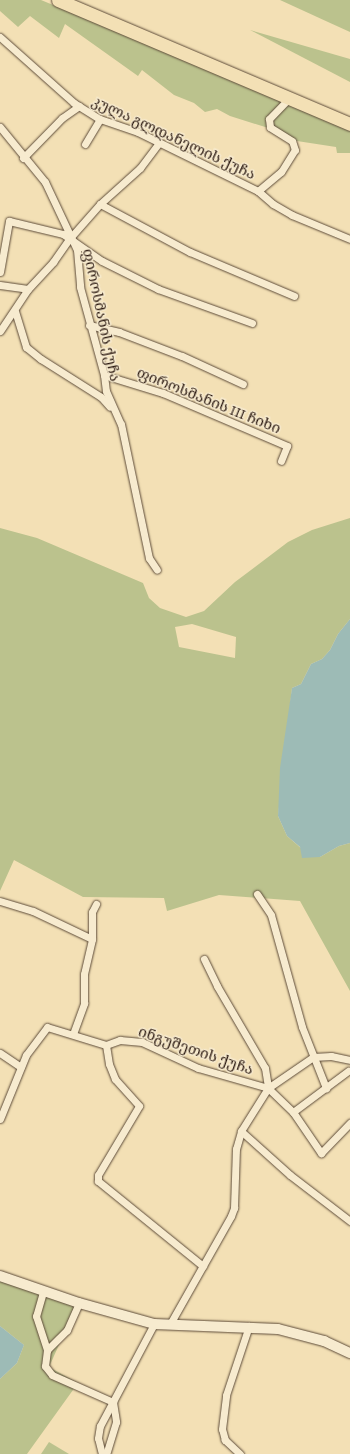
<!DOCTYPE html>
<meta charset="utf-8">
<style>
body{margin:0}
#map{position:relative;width:350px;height:1454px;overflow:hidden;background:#f3e0b5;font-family:"EB Garamond","Noto Serif Georgian",serif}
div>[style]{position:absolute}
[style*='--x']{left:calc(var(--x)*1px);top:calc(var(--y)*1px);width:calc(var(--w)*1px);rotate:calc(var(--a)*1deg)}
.green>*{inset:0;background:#bbc28d}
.water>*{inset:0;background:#9dbbb6}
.roads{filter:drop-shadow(0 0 1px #5d4b39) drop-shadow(0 0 1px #5d4b39)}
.street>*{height:7px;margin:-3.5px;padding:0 3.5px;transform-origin:3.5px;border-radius:3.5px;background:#f7ebcf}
.secondary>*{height:10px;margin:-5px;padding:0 5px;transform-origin:5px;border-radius:5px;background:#f7ebcf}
.highway>*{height:13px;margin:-6.5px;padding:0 6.5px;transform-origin:6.5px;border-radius:6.5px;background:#f3e0b5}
span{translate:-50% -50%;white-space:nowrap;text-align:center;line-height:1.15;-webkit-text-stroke:3px #f7ebcf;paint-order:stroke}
.street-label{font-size:15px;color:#2b1910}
</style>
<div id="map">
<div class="green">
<div style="clip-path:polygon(0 0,41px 0,350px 128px,350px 153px,337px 153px,336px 147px,297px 141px,278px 131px,230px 116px,217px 109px,205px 112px,194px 103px,174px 95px,142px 70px,138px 76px,65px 24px,59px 38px,30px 16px,18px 27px,0 11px)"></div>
<div style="clip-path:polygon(280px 0,350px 0,350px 32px,328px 22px)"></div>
<div style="clip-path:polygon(250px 30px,350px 59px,350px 82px)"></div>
<div style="clip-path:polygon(evenodd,350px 518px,350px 619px,338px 634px,330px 650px,322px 659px,311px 664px,301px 684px,292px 688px,278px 816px,287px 836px,310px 856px,320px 857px,339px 846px,350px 843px,350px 991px,300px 901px,219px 895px,167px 911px,164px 898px,83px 897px,14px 860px,0 891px,0 528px,37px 538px,143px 583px,149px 598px,160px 608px,186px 617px,204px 611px,235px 582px,288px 542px,312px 530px,350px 518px,192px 624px,236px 637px,235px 658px,179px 647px,175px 627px,192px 624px)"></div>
<div style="clip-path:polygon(0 1281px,76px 1307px,49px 1367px,78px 1383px,27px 1454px,0 1454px,0 1379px,17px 1363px,24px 1345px,0 1326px)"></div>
<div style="clip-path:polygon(49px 1442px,69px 1454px,41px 1454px)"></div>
</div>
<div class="water">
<div style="clip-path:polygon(350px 619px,350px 843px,339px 846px,320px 857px,302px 858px,300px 847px,287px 836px,278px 816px,280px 768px,292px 688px,301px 684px,311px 664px,322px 659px,330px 650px,338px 634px)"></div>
<div style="clip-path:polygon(0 1326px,24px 1345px,17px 1363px,0 1379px)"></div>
</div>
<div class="roads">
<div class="street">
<div style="--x:0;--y:37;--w:99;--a:41.7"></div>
<div style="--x:74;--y:103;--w:31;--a:32"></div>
<div style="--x:100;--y:119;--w:40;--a:18.9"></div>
<div style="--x:138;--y:132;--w:134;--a:26.2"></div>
<div style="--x:258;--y:191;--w:20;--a:41"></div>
<div style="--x:273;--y:204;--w:22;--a:30"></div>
<div style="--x:292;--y:215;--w:63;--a:22.5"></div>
<div style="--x:0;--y:127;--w:71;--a:50.7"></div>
<div style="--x:45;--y:182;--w:75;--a:64.8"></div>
<div style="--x:77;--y:250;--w:37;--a:85"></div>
<div style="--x:80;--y:287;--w:91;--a:74.7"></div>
<div style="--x:104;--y:375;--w:16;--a:83"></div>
<div style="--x:106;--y:391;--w:36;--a:66"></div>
<div style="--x:121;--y:424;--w:137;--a:78.2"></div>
<div style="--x:149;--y:558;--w:14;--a:56"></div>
<div style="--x:85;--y:144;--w:29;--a:-59"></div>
<div style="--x:23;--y:158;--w:56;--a:-45.7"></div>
<div style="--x:62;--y:118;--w:21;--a:-35"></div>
<div style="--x:258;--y:191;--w:30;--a:-40"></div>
<div style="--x:281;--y:172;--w:26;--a:-58"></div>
<div style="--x:295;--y:150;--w:9;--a:-108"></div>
<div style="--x:292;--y:141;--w:26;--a:-148"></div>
<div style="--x:270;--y:127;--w:8;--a:-97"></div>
<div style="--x:269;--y:119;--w:28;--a:-46"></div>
<div style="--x:100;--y:204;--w:102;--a:28.1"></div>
<div style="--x:190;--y:252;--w:113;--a:22.9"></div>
<div style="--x:0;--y:272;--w:52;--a:-80"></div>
<div style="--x:9;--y:221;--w:56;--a:13.5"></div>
<div style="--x:63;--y:234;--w:47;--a:34.7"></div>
<div style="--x:102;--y:261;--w:63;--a:26.6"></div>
<div style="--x:158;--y:289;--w:100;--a:19.9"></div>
<div style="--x:0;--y:285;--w:28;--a:8"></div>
<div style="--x:15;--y:311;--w:38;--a:73"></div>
<div style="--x:26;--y:347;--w:19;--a:39"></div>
<div style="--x:41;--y:359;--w:71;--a:32.3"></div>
<div style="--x:101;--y:397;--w:13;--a:48"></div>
<div style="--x:89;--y:325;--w:31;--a:13"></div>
<div style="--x:119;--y:332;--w:67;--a:20.9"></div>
<div style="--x:182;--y:356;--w:67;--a:24.7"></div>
<div style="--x:0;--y:331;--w:50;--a:-56.3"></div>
<div style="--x:28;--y:289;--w:37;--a:-47"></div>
<div style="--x:53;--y:262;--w:29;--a:-55"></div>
<div style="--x:70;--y:238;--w:45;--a:-48.6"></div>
<div style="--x:100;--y:204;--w:54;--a:-42"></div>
<div style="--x:140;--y:168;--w:31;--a:-53"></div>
<div style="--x:104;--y:375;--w:62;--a:17"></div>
<div style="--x:163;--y:393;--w:135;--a:23.1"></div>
<div style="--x:287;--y:446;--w:16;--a:112"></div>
<div style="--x:257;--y:894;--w:25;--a:56"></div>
<div style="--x:271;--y:915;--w:116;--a:74.5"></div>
<div style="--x:302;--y:1027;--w:66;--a:68.5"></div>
<div style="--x:0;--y:901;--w:34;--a:17"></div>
<div style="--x:33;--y:911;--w:65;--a:25.4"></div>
<div style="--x:204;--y:959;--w:30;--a:64"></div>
<div style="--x:217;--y:986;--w:95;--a:59.7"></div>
<div style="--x:265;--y:1068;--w:20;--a:81"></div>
<div style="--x:73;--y:1034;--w:33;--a:-70"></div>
<div style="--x:84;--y:1003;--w:29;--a:-90"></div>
<div style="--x:84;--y:974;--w:36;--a:-77"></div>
<div style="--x:92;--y:939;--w:27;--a:-90"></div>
<div style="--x:92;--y:912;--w:9;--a:-63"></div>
<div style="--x:106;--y:1045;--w:19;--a:81"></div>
<div style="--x:109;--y:1064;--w:16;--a:68"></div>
<div style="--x:115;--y:1079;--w:36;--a:48"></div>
<div style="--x:139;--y:1106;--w:80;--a:120.7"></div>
<div style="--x:98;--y:1175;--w:6;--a:90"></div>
<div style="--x:98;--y:1181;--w:135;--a:39"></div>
<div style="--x:0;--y:1053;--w:25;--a:34"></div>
<div style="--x:293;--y:1112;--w:69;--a:-36.7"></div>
<div style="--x:0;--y:1119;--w:69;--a:-67.9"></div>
<div style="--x:26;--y:1055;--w:35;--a:-53"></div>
<div style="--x:47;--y:1027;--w:62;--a:17"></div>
<div style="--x:106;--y:1045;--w:15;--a:-20"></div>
<div style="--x:120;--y:1040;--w:22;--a:5"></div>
<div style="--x:142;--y:1042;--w:62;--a:24.9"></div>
<div style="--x:198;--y:1068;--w:73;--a:15.9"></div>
<div style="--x:268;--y:1088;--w:35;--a:44"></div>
<div style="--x:293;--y:1112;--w:50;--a:55.7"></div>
<div style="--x:321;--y:1153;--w:42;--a:-46"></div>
<div style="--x:241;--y:1131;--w:66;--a:41.9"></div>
<div style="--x:290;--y:1175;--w:76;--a:37.5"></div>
<div style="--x:43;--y:1292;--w:25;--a:106"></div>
<div style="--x:36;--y:1316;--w:36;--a:72"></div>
<div style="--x:79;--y:1303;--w:30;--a:114"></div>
<div style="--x:67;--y:1330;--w:28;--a:135"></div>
<div style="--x:47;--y:1350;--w:16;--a:97"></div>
<div style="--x:45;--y:1366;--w:11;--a:52"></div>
<div style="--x:52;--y:1375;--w:67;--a:23.9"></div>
<div style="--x:113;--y:1402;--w:20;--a:81"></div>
<div style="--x:116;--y:1422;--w:34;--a:107"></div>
<div style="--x:170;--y:1324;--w:124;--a:-60.5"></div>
<div style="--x:231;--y:1216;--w:9;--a:-69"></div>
<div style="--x:234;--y:1208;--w:59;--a:-88.1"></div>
<div style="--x:236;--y:1149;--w:19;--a:-74"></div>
<div style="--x:241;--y:1131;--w:51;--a:-57.9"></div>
<div style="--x:268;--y:1088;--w:55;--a:-34.6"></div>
<div style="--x:313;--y:1057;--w:18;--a:-3"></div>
<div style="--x:331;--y:1056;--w:19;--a:12"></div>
<div style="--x:102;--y:1454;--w:16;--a:-104"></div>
<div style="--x:98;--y:1438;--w:12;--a:-81"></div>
<div style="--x:100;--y:1426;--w:115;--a:-62.1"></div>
<div style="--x:240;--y:1454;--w:21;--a:-137"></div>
<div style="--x:225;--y:1440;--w:11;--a:-105"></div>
<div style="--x:222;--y:1429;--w:34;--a:-83"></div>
<div style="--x:226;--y:1395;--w:73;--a:-71.6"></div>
</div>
<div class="secondary">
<div style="--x:0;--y:1276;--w:83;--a:18.9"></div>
<div style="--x:79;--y:1303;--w:78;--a:15.6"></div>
<div style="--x:154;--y:1324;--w:124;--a:2.3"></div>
<div style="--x:278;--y:1329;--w:48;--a:14.6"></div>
<div style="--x:324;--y:1341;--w:29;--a:25"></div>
</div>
<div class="highway">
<div style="--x:58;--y:0;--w:317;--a:23"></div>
</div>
</div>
<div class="street-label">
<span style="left:174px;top:137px;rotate:25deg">კულა გლდანელის ქუჩა</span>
<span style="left:102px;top:315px;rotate:78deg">ფიროსმანის ქუჩა</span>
<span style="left:209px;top:400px;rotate:22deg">ფიროსმანის III ჩიხი</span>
<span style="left:196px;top:1050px;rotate:19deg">ინგუშეთის ქუჩა</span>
</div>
</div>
